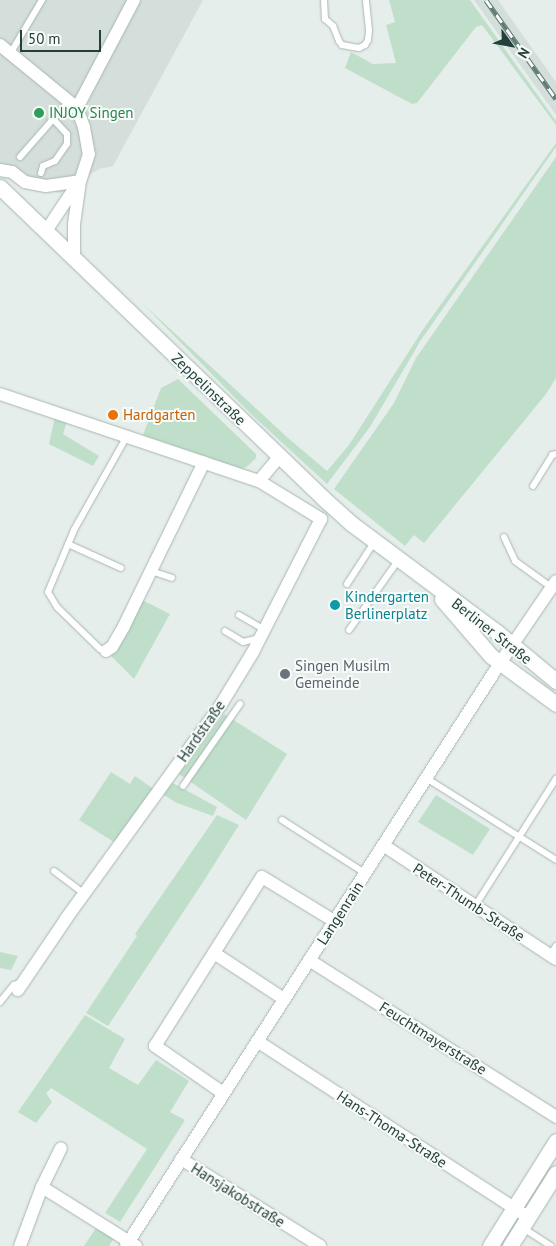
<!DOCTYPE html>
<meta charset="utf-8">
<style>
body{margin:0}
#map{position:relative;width:556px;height:1246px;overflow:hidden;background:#e6eeeb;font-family:"PT Sans",sans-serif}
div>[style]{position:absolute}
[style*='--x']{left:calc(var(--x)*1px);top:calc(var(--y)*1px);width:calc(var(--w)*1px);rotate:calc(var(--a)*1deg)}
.built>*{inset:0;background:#d4deda}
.green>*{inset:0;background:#bfdfca}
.roads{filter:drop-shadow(0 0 1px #a8b6b3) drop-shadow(0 0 1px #a8b6b3)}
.lane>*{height:6px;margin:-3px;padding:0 3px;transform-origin:3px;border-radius:3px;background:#fff}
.street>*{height:12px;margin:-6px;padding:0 6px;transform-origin:6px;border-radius:6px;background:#fff}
.secondary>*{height:15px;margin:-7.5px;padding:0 7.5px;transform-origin:7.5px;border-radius:7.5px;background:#fff}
.rail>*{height:5px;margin-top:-2.5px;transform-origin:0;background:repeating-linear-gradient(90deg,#f7fbf9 0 9px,#607b76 0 18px);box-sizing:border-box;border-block:1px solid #607b76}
.dots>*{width:14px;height:14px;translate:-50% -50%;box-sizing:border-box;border:2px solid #f7fbf9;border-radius:50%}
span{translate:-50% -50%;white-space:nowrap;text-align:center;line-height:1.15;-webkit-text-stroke:4px #f7fbf9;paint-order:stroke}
.leisure-label{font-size:15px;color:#27864d}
.left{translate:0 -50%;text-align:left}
.street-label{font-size:15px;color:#25403b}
.food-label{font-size:15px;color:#c56008}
.culture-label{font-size:15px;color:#0d838f}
.worship-label{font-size:15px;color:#5b616d}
.north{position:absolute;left:486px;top:20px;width:50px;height:50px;-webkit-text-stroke:4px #f7fbf9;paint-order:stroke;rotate:122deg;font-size:14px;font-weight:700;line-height:20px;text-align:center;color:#25403b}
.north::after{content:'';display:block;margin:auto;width:18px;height:22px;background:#25403b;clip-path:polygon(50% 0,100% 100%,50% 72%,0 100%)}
.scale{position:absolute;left:20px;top:30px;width:81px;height:22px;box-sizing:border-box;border:2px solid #25403b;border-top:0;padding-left:6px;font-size:15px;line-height:18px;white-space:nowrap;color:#25403b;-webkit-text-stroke:4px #f7fbf9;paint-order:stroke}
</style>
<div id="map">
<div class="built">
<div style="clip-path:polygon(0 0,203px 0,113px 166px,99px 169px,61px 193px,27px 184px,0 169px)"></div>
<div style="clip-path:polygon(474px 0,498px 0,556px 82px,556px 115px)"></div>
</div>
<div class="green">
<div style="clip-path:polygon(389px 0,470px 0,556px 121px,556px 125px,482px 25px,476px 27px,417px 103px,412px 104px,345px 68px,351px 52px,373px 64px,396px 63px,386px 25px,395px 22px)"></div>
<div style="clip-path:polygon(556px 143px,556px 147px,421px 340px,370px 427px,327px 484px,250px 413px,141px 302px,288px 438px,327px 471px,349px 445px,422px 331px)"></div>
<div style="clip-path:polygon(556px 157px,556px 378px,546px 394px,424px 543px,414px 535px,405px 546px,334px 489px,394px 403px,416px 358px)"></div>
<div style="clip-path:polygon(178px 379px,256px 454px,256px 458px,248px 466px,242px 469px,143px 435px,161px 388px)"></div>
<div style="clip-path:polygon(55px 417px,67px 421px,63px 434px,99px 456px,93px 466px,49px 444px)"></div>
<div style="clip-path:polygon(140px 599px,170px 614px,134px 679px,110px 655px)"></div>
<div style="clip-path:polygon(224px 714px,287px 754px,246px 820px,179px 774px)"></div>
<div style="clip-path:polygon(111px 772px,130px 784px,135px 776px,155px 790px,117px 844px,79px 820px)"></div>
<div style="clip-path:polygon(171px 782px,217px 807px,213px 816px,177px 803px,162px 794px)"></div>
<div style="clip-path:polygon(436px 795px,490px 829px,473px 855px,418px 822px)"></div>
<div style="clip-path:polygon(217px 815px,239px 825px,205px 879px,108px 1026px,86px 1013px,137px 936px,135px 934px)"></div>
<div style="clip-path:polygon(0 952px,18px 956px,11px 970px,0 968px)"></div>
<div style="clip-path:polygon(85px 1015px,125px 1039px,109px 1068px,138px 1085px,156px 1060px,189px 1081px,170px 1112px,185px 1120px,120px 1222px,105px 1213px,147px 1149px,51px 1088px,46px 1093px,52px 1102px,36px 1123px,18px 1112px)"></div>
<div style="clip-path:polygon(96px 1228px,114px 1238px,109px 1246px,84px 1246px)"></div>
</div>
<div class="roads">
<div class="lane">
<div style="--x:324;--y:0;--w:19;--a:87"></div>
<div style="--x:325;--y:19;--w:11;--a:41"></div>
<div style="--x:333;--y:26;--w:16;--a:68"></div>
<div style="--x:339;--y:41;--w:5;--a:53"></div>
<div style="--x:342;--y:45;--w:17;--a:10"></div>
<div style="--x:359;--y:48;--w:7;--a:-27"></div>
<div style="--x:365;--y:45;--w:6;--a:-59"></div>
<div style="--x:368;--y:40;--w:10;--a:-84"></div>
<div style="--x:369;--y:30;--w:30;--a:-96"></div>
<div style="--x:10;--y:54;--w:63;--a:-59.3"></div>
<div style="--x:20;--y:157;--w:74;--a:-48.8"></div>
<div style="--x:41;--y:173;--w:7;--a:-74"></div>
<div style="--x:43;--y:166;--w:13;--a:-23"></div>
<div style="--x:55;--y:161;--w:21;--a:-55"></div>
<div style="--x:67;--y:144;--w:10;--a:-90"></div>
<div style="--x:67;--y:134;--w:21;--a:-133"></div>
<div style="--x:533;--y:486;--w:36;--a:-58"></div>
<div style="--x:552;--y:455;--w:4;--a:-14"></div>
<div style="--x:504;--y:537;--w:26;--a:65"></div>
<div style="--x:515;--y:561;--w:44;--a:35.8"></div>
<div style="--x:68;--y:544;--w:58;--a:24.4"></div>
<div style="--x:151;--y:571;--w:22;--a:18"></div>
<div style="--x:347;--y:584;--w:44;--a:-57"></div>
<div style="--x:239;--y:615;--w:30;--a:30"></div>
<div style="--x:349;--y:630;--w:87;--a:-54.8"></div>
<div style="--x:225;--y:631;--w:21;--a:31"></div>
<div style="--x:243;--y:642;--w:16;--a:-14"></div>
<div style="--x:106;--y:651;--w:6;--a:-162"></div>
<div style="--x:100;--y:649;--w:60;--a:-135.7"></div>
<div style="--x:57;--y:607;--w:17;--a:-121"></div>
<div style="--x:48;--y:592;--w:67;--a:-67.2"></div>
<div style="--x:74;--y:530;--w:108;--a:-60.6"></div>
<div style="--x:426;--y:778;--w:154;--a:32.2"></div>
<div style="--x:183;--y:786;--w:100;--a:-55.2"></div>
<div style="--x:282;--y:820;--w:98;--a:32.6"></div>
<div style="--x:54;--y:871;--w:38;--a:37"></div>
<div style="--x:475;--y:906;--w:151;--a:-57.5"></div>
<div style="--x:550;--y:955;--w:11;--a:-56"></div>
<div style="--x:0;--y:1002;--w:22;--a:-51"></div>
<div style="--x:14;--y:985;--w:9;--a:-21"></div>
<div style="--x:523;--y:1228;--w:33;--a:33"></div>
</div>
<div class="street">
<div style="--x:0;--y:45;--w:99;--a:39.3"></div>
<div style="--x:77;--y:108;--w:20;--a:70"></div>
<div style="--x:84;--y:127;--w:27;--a:80"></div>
<div style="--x:89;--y:154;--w:28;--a:108"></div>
<div style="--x:80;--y:181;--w:43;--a:97.9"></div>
<div style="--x:74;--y:224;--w:35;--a:90"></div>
<div style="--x:77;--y:108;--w:122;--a:-62.2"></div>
<div style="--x:0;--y:170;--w:12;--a:9"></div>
<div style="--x:12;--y:172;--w:16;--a:38"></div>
<div style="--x:25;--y:182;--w:21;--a:11"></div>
<div style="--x:46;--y:186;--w:34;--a:-8"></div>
<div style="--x:46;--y:231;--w:58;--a:-56.3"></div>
<div style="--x:0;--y:394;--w:273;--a:18.6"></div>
<div style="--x:259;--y:481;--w:73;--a:31.5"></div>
<div style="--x:321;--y:519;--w:149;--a:117.1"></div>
<div style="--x:253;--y:652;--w:63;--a:121.4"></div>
<div style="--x:220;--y:706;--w:263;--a:125.9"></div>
<div style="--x:66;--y:919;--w:86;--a:124.1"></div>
<div style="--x:259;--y:481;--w:31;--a:-50"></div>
<div style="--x:106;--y:651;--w:7;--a:-34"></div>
<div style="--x:112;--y:647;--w:24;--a:-60"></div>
<div style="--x:124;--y:626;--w:182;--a:-64"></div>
<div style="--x:383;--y:845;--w:207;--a:33.4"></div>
<div style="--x:214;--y:953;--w:84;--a:33.3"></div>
<div style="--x:309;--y:960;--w:293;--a:32.4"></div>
<div style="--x:257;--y:1041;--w:323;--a:33"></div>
<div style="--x:223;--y:1093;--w:83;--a:-145.3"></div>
<div style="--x:155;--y:1046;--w:200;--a:-57.7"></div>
<div style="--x:262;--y:877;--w:84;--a:31.4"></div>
<div style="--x:181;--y:1159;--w:164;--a:32"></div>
<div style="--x:42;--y:1187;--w:111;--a:32.1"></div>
<div style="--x:20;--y:1246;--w:63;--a:-69.6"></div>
<div style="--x:42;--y:1187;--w:43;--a:-64"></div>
<div style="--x:126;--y:1246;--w:693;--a:-57.32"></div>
<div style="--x:500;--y:663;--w:99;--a:-55.7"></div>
</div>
<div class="secondary">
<div style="--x:0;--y:187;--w:448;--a:43.9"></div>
<div style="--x:323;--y:498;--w:39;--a:42"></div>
<div style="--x:352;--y:524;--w:181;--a:36.7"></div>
<div style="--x:497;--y:632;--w:77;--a:39.7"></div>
<div style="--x:442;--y:599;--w:75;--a:49.3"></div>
<div style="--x:491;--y:656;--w:81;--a:36.4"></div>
<div style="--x:490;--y:1246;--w:124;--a:-57.8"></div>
<div style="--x:510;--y:1246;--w:86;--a:-57.8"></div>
</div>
</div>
<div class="rail">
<div style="--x:486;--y:0;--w:121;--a:54.7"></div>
</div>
<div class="dots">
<div style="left:39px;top:113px;background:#2e9e5b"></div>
<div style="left:113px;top:415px;background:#e8710a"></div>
<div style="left:335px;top:605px;background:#0f9aa8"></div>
<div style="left:285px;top:674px;background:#6b7280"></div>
</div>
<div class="leisure-label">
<span class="left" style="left:49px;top:113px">INJOY Singen</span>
</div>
<div class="street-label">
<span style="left:209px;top:389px;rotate:44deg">Zeppelinstraße</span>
<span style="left:492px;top:631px;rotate:38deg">Berliner Straße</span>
<span style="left:201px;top:731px;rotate:-55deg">Hardstraße</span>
<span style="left:469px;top:902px;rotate:33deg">Peter-Thumb-Straße</span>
<span style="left:340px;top:913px;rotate:-57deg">Langenrain</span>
<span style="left:433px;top:1038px;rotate:32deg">Feuchtmayerstraße</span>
<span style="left:392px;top:1129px;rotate:33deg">Hans-Thoma-Straße</span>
<span style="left:238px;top:1195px;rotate:32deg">Hansjakobstraße</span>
</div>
<div class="food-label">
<span class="left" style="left:123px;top:415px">Hardgarten</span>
</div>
<div class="culture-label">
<span class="left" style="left:345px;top:605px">Kindergarten<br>Berlinerplatz</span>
</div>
<div class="worship-label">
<span class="left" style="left:295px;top:674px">Singen Musilm<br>Gemeinde</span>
</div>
<div class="north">N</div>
<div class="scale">50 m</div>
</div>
